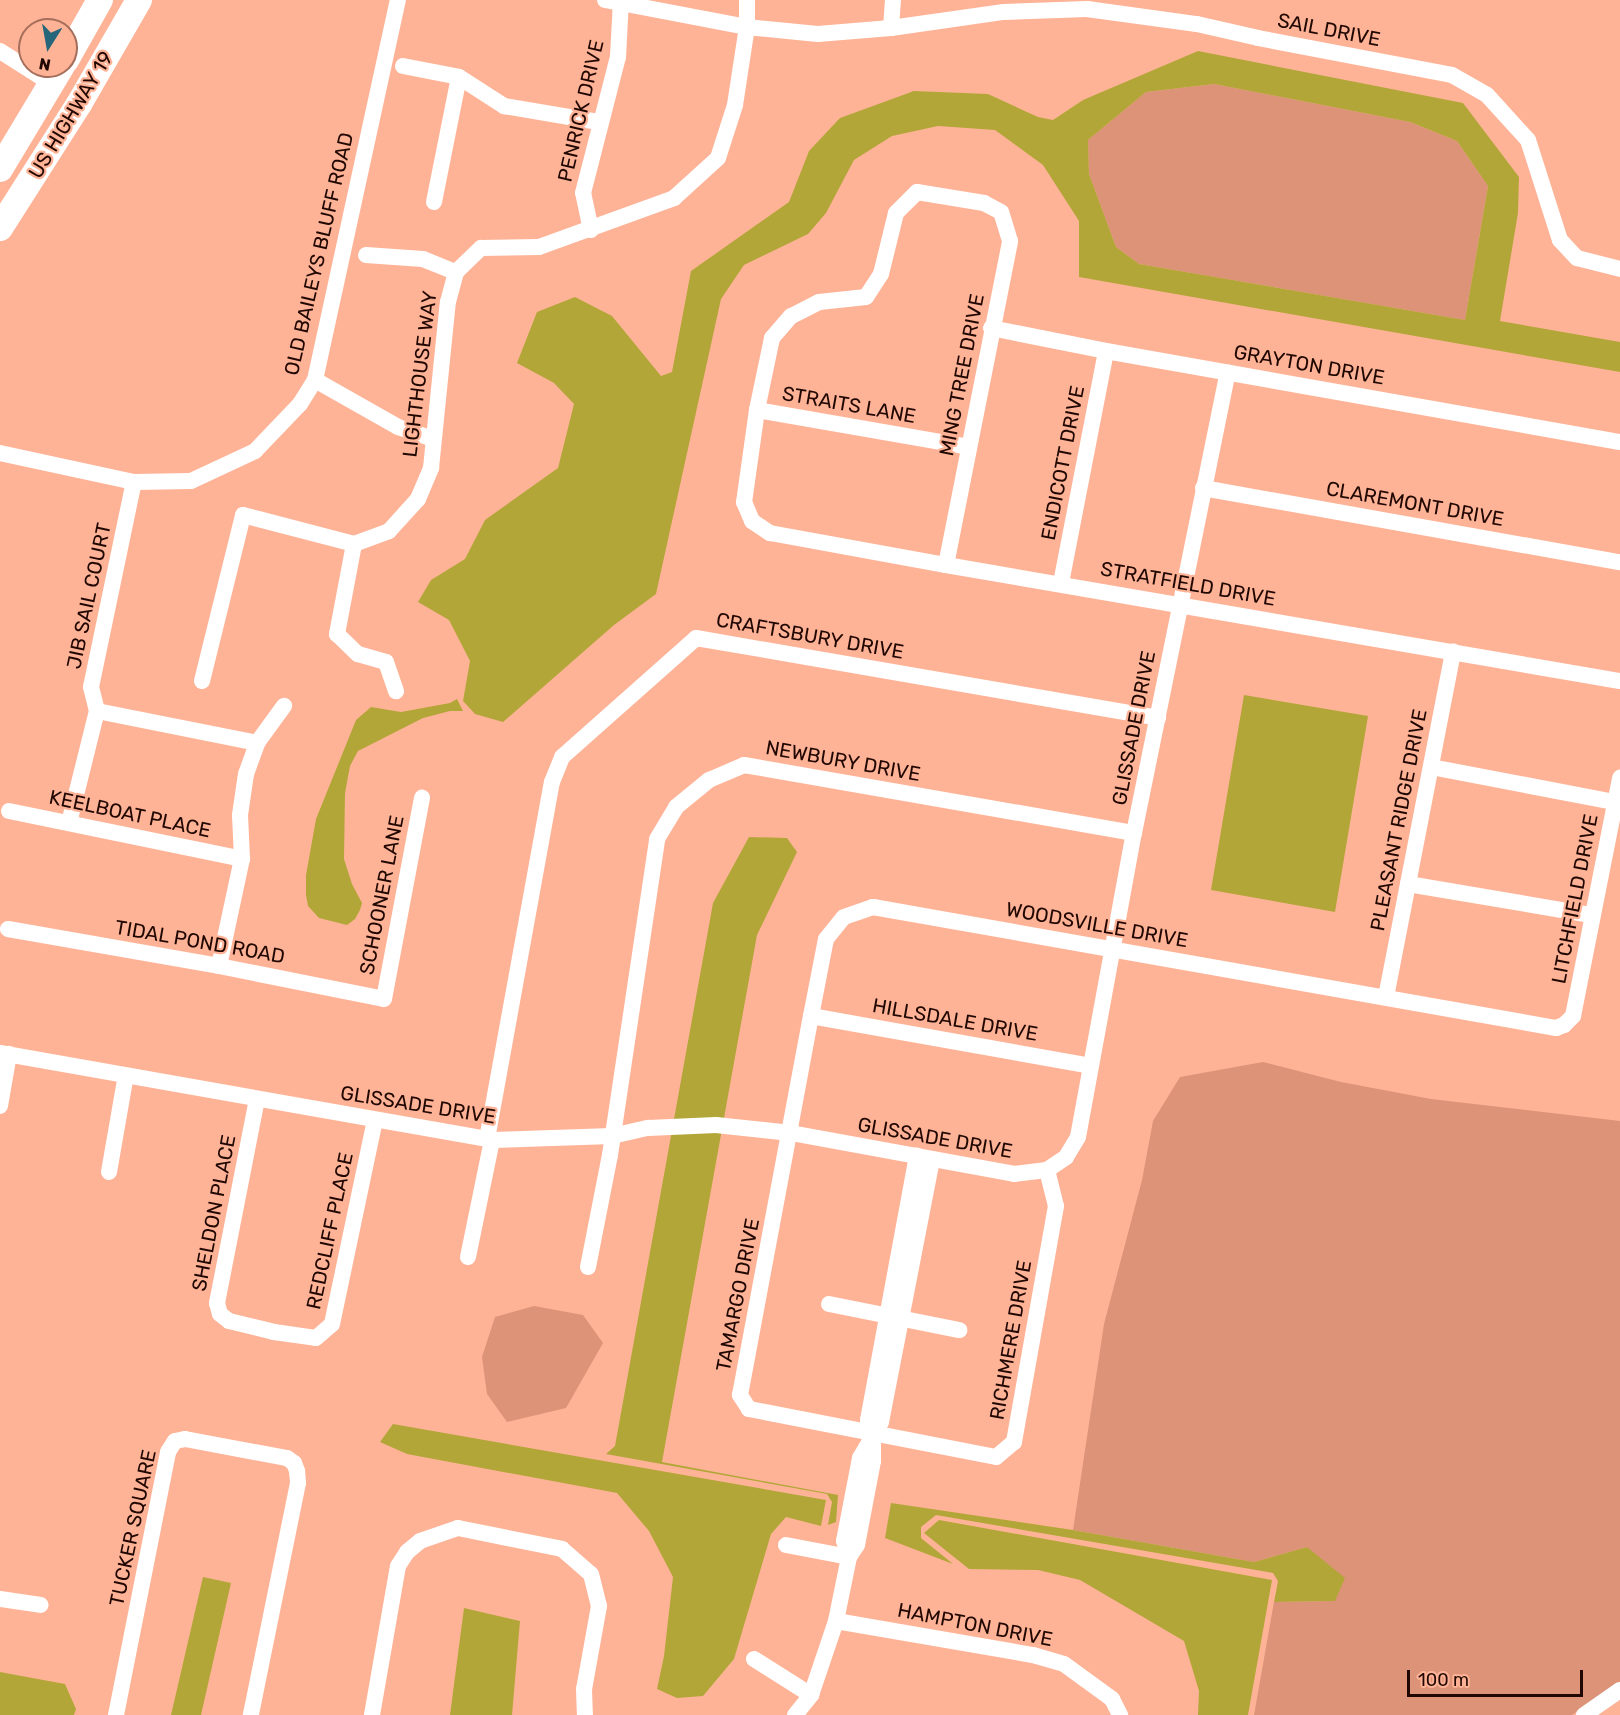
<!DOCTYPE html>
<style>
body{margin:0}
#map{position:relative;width:1620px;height:1715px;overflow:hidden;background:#feb397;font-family:Rubik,sans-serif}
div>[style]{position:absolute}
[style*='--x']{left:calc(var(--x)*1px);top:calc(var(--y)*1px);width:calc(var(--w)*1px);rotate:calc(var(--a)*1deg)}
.green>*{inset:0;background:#dc9377}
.water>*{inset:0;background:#b3a638}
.minor>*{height:16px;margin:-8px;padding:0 8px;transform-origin:8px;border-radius:8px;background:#fff}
.highway>*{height:26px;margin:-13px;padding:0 13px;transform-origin:13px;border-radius:13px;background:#fff}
span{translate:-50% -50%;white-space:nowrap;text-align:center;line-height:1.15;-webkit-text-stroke:4.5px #feb397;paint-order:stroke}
.street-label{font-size:20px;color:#200701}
.north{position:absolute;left:18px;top:18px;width:60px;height:60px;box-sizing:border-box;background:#feb397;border:2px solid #a56e5b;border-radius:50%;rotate:191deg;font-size:16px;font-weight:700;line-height:24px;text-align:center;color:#200701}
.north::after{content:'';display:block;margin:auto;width:21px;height:27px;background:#26667a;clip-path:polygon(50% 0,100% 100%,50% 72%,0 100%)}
.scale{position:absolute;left:1407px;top:1670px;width:176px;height:27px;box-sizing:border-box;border:3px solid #200701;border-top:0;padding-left:8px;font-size:18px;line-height:21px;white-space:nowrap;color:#200701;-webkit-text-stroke:4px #feb397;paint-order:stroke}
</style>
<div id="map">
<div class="green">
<div style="clip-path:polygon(1214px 84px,1410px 122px,1457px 141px,1488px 186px,1465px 320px,1139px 264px,1116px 247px,1089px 174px,1088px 140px,1146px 92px)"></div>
<div style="clip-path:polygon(1263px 1062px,1341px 1082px,1431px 1099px,1620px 1121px,1620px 1682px,1572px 1715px,1254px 1715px,1274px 1602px,1335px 1601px,1307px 1547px,1254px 1562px,1073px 1530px,1104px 1324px,1142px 1180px,1153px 1121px,1180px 1077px)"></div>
<div style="clip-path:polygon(534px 1306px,583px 1315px,603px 1343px,566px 1408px,507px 1422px,487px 1394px,482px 1357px,495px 1317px)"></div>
</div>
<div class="water">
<div style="clip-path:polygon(evenodd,1198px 51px,1463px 103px,1519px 177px,1518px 213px,1500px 321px,1620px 342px,1620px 372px,1079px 277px,1079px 221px,1043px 165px,995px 130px,938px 126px,892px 136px,854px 160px,826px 213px,808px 234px,744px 265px,721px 299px,656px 594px,614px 625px,503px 722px,475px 714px,463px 701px,470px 661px,449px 620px,418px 602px,431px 580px,465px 559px,485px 520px,558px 468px,574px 404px,554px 383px,517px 363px,537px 312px,575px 297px,612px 316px,661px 376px,672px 372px,691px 271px,789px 202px,809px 151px,840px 118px,914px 91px,988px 94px,1038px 117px,1053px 120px,1083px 100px,1198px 51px,1214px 84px,1410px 122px,1457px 141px,1488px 186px,1465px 320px,1139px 264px,1116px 247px,1089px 174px,1088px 140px,1146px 92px,1214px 84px)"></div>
<div style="clip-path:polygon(1244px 695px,1368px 716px,1335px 912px,1211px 890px)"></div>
<div style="clip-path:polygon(457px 699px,463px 711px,450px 711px,423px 718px,358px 751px,350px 766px,345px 793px,344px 859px,352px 884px,362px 903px,360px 910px,355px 919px,347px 925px,319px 918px,308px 906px,306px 895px,306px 875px,316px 819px,356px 720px,371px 707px,401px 712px,450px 703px)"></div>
<div style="clip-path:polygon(749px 837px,787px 838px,797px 852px,757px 935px,662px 1462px,838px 1495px,836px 1522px,828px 1525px,832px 1502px,827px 1494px,606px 1454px,615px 1446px,713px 903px)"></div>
<div style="clip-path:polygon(393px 1424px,826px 1500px,821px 1526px,786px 1517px,771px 1534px,734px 1659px,703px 1696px,677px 1698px,657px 1689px,664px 1656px,673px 1577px,649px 1531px,617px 1493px,407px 1454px,380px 1442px)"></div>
<div style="clip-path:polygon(891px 1503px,1073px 1530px,1254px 1562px,1307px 1547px,1345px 1578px,1335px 1601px,1274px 1602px,1278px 1581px,1273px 1573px,936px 1515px,921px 1527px,921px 1538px,953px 1564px,885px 1538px)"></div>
<div style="clip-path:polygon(939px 1520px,1272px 1580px,1248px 1715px,1198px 1715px,1199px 1691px,1184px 1641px,1080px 1580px,1038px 1570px,969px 1569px,924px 1533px)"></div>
<div style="clip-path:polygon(203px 1577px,231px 1583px,201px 1715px,171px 1715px)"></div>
<div style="clip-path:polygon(464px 1608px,520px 1621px,512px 1715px,450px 1715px)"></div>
<div style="clip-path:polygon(0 1672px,65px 1684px,76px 1709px,74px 1715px,0 1715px)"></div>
</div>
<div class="minor">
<div style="--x:605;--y:0;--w:145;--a:10.8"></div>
<div style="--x:747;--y:27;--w:71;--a:5.6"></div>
<div style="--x:818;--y:34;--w:73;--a:-4.7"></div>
<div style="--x:891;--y:28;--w:114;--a:-8.1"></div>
<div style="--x:1004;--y:12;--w:83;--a:-2.1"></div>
<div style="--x:1087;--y:9;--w:111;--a:7.8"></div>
<div style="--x:1197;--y:24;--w:63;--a:12.9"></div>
<div style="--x:1258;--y:38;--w:197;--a:10.8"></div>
<div style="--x:1452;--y:75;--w:40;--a:29.7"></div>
<div style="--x:1487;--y:95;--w:61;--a:47.7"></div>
<div style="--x:1528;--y:140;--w:105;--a:72.3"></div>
<div style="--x:1560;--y:240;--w:25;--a:47"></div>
<div style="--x:1577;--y:258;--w:44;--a:14.3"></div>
<div style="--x:891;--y:28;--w:28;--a:-86"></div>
<div style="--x:0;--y:51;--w:62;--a:32.4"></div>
<div style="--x:403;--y:66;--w:57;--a:11.1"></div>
<div style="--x:459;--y:77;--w:54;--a:32.8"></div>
<div style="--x:504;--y:106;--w:96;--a:9.6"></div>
<div style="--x:434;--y:202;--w:127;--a:-78.7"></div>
<div style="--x:591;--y:230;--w:38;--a:-102"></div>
<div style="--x:583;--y:193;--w:140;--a:-75.6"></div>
<div style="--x:618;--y:57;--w:57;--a:-87"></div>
<div style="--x:366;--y:255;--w:57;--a:4"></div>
<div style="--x:423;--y:259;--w:35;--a:22"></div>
<div style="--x:991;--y:328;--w:117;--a:11.3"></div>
<div style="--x:1106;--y:351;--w:522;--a:10.04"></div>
<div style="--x:315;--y:380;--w:95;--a:29.5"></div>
<div style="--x:398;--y:427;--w:37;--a:19"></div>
<div style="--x:757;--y:410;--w:215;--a:9.9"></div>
<div style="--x:0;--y:453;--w:137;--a:12.2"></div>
<div style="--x:134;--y:482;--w:57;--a:-1"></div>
<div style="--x:191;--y:481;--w:71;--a:-25.1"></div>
<div style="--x:255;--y:451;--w:65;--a:-46.2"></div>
<div style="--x:300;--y:404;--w:28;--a:-58"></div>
<div style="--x:315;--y:380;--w:389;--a:-77.7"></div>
<div style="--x:1203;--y:488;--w:424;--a:10.1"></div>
<div style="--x:354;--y:544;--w:92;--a:100.7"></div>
<div style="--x:337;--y:634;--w:29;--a:44"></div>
<div style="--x:358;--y:654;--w:29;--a:16"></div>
<div style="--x:386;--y:662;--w:31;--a:71"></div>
<div style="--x:946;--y:565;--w:330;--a:-78.8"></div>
<div style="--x:1010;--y:241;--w:30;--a:-107"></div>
<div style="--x:1001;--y:212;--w:19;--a:-152"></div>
<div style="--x:984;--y:203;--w:68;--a:-170.7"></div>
<div style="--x:917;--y:192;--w:30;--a:135"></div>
<div style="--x:896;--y:213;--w:63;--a:103.8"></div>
<div style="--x:881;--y:274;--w:27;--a:123"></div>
<div style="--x:866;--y:297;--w:47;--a:173.9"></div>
<div style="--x:819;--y:302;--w:31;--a:153"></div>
<div style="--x:791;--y:316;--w:29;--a:131"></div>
<div style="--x:772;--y:338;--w:74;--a:101.8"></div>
<div style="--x:757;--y:410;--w:93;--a:98"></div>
<div style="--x:744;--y:502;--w:21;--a:67"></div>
<div style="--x:752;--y:521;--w:22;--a:34"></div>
<div style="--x:770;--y:533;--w:179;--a:10.3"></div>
<div style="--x:946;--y:565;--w:684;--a:9.77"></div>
<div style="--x:1061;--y:583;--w:236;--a:-79"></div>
<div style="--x:202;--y:681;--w:171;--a:-76.1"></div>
<div style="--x:243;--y:515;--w:115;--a:14.6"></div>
<div style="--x:354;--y:544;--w:37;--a:-20"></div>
<div style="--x:389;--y:531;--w:43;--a:-47.8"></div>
<div style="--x:418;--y:499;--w:34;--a:-67"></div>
<div style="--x:431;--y:468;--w:167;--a:-84.2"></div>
<div style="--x:448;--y:302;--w:31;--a:-75"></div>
<div style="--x:456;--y:272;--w:35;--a:-44"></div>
<div style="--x:481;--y:248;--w:58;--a:-1"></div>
<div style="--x:539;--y:247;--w:144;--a:-19.9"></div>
<div style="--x:674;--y:198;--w:59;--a:-42.3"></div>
<div style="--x:718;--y:158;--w:56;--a:-72.2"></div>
<div style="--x:735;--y:105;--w:79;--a:-81.3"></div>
<div style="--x:747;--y:27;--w:27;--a:-90"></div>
<div style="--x:97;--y:711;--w:163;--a:11.3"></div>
<div style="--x:1431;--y:767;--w:187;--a:10.8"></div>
<div style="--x:9;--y:811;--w:238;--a:11.6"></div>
<div style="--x:69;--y:823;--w:115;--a:-76"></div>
<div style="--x:97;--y:711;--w:25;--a:-104"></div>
<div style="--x:91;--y:687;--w:209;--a:-78.2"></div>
<div style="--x:1408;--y:884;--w:186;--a:9.6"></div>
<div style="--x:8;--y:929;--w:214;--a:9.9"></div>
<div style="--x:219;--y:966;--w:168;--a:11.3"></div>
<div style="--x:384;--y:999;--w:205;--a:-79.3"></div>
<div style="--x:219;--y:966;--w:109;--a:-77.9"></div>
<div style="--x:242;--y:859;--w:44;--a:-92.6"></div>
<div style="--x:240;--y:815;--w:41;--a:-81.7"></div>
<div style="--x:246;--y:774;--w:33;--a:-70"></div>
<div style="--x:257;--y:743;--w:46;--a:-53.9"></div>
<div style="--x:1386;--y:997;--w:352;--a:-79"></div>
<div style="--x:811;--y:1016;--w:284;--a:10.1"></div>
<div style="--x:0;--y:1053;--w:500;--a:10"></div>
<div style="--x:492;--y:1140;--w:120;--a:-1.9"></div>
<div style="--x:612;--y:1136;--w:37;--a:-13"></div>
<div style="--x:648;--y:1128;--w:68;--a:-2.5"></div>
<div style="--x:716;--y:1125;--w:75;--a:6.1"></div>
<div style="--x:791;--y:1133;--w:227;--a:10.4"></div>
<div style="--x:1014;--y:1174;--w:33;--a:-7"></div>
<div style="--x:1047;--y:1170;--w:23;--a:-34"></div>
<div style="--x:1066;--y:1157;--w:23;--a:-59"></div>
<div style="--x:1078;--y:1137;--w:309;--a:-79.6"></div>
<div style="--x:1134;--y:833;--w:470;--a:-78.5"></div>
<div style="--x:257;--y:1099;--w:208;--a:101.1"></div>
<div style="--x:217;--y:1303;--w:11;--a:75"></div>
<div style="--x:220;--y:1314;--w:11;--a:38"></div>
<div style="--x:229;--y:1321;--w:46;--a:13.7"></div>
<div style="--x:274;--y:1332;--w:42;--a:8.1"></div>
<div style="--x:316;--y:1338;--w:21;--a:-41"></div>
<div style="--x:332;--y:1324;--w:208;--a:-78.1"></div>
<div style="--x:0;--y:1106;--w:53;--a:-80.2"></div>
<div style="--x:487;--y:1139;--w:363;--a:-79.7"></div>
<div style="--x:552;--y:782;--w:27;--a:-68"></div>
<div style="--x:562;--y:757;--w:179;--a:-41.6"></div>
<div style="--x:696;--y:638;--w:469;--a:9.8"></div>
<div style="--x:1047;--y:1170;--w:37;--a:76"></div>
<div style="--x:1056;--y:1206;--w:240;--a:100.1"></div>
<div style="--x:1014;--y:1442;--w:23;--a:140"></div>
<div style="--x:996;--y:1457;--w:252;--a:-169"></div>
<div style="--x:749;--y:1409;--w:17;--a:-123"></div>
<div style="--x:740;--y:1395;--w:386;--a:-79.4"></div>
<div style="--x:811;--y:1016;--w:78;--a:-79"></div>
<div style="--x:826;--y:939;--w:28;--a:-51"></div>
<div style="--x:844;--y:917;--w:31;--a:-19"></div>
<div style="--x:873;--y:907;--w:694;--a:10.05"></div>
<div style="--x:1556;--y:1028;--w:9;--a:-21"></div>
<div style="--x:1564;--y:1025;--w:13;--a:-45"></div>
<div style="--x:1573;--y:1016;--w:243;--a:-78.8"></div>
<div style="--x:109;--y:1172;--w:98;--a:-80.1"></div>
<div style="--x:468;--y:1257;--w:119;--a:-78.4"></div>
<div style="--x:588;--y:1267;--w:114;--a:-78.9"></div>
<div style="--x:610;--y:1155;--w:319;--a:-81.5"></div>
<div style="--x:657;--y:839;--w:37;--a:-59"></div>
<div style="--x:676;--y:807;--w:43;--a:-39.3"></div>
<div style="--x:709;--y:780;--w:38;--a:-23"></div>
<div style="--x:744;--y:765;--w:396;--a:9.9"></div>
<div style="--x:829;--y:1304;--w:133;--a:11.3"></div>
<div style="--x:786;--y:1545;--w:64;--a:10.8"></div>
<div style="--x:849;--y:1557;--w:17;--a:-107"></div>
<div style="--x:844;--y:1541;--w:85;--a:-79.1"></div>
<div style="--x:860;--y:1458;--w:42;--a:-59.7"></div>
<div style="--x:881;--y:1422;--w:268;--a:-79"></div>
<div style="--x:0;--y:1599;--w:41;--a:8.3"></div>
<div style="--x:836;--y:1621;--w:200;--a:9.8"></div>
<div style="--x:1033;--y:1655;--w:32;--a:16"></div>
<div style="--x:1064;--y:1664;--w:59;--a:36.1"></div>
<div style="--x:1112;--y:1699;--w:18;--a:63"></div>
<div style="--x:754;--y:1659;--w:67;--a:32.3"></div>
<div style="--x:116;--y:1715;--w:268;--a:-78.8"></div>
<div style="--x:168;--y:1452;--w:13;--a:-58"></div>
<div style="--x:175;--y:1441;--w:10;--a:-11"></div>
<div style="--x:185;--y:1439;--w:104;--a:10.6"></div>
<div style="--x:287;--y:1458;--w:9;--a:36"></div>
<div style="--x:294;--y:1463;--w:9;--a:69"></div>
<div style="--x:297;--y:1471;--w:12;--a:85"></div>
<div style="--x:298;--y:1483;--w:237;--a:101.5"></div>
<div style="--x:372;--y:1715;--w:151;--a:-80.1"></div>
<div style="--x:398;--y:1566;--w:17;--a:-57"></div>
<div style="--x:407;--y:1552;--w:17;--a:-40"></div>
<div style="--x:420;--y:1541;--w:40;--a:-18.9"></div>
<div style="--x:458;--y:1528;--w:106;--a:11.4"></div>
<div style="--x:562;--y:1549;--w:38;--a:41"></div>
<div style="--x:591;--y:1574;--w:33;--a:76"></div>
<div style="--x:599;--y:1606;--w:84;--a:100.2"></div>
<div style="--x:584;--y:1689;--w:26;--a:88"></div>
<div style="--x:795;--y:1715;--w:26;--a:-51"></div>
<div style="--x:811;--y:1695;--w:78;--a:-71.3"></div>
<div style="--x:836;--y:1621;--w:65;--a:-78.5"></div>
<div style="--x:849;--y:1557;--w:14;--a:-56"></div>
<div style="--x:857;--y:1545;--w:86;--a:-79.2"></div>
<div style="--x:873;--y:1461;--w:26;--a:-90"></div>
<div style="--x:873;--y:1435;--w:16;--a:-108"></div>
<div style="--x:868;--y:1420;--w:269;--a:-79.5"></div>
<div style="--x:1584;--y:1715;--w:44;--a:-34.8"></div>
</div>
<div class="highway">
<div style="--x:66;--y:60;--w:69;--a:-60.5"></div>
<div style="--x:0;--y:169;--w:120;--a:-59"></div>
<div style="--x:0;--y:228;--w:147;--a:-57.5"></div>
<div style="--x:79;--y:104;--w:120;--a:-60"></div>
</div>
<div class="street-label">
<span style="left:1329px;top:30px;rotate:11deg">SAIL DRIVE</span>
<span style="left:581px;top:111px;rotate:-77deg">PENRICK DRIVE</span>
<span style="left:71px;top:115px;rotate:-59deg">US HIGHWAY 19</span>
<span style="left:319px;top:254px;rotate:-77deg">OLD BAILEYS BLUFF ROAD</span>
<span style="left:1309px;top:365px;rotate:10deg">GRAYTON DRIVE</span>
<span style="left:420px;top:374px;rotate:-83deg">LIGHTHOUSE WAY</span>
<span style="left:962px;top:375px;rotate:-79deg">MING TREE DRIVE</span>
<span style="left:849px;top:405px;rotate:10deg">STRAITS LANE</span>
<span style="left:1063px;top:463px;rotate:-79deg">ENDICOTT DRIVE</span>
<span style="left:1415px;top:504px;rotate:10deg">CLAREMONT DRIVE</span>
<span style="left:1188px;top:584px;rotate:10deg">STRATFIELD DRIVE</span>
<span style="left:89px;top:596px;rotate:-78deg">JIB SAIL COURT</span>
<span style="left:810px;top:636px;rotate:10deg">CRAFTSBURY DRIVE</span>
<span style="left:1134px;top:728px;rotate:-79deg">GLISSADE DRIVE</span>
<span style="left:843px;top:761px;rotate:10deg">NEWBURY DRIVE</span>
<span style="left:130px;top:814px;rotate:12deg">KEELBOAT PLACE</span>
<span style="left:1399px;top:820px;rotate:-79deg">PLEASANT RIDGE DRIVE</span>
<span style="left:382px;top:895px;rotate:-79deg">SCHOONER LANE</span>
<span style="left:1575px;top:899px;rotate:-79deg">LITCHFIELD DRIVE</span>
<span style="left:1097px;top:925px;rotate:10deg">WOODSVILLE DRIVE</span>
<span style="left:200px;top:942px;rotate:10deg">TIDAL POND ROAD</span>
<span style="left:955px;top:1020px;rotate:10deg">HILLSDALE DRIVE</span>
<span style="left:418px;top:1105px;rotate:9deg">GLISSADE DRIVE</span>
<span style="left:935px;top:1138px;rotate:10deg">GLISSADE DRIVE</span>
<span style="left:214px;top:1213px;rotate:-79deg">SHELDON PLACE</span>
<span style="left:330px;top:1231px;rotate:-78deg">REDCLIFF PLACE</span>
<span style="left:738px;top:1295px;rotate:-79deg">TAMARGO DRIVE</span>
<span style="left:1011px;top:1340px;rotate:-80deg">RICHMERE DRIVE</span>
<span style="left:133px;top:1528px;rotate:-78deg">TUCKER SQUARE</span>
<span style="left:975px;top:1625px;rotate:11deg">HAMPTON DRIVE</span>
</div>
<div class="north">N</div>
<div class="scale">100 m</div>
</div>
